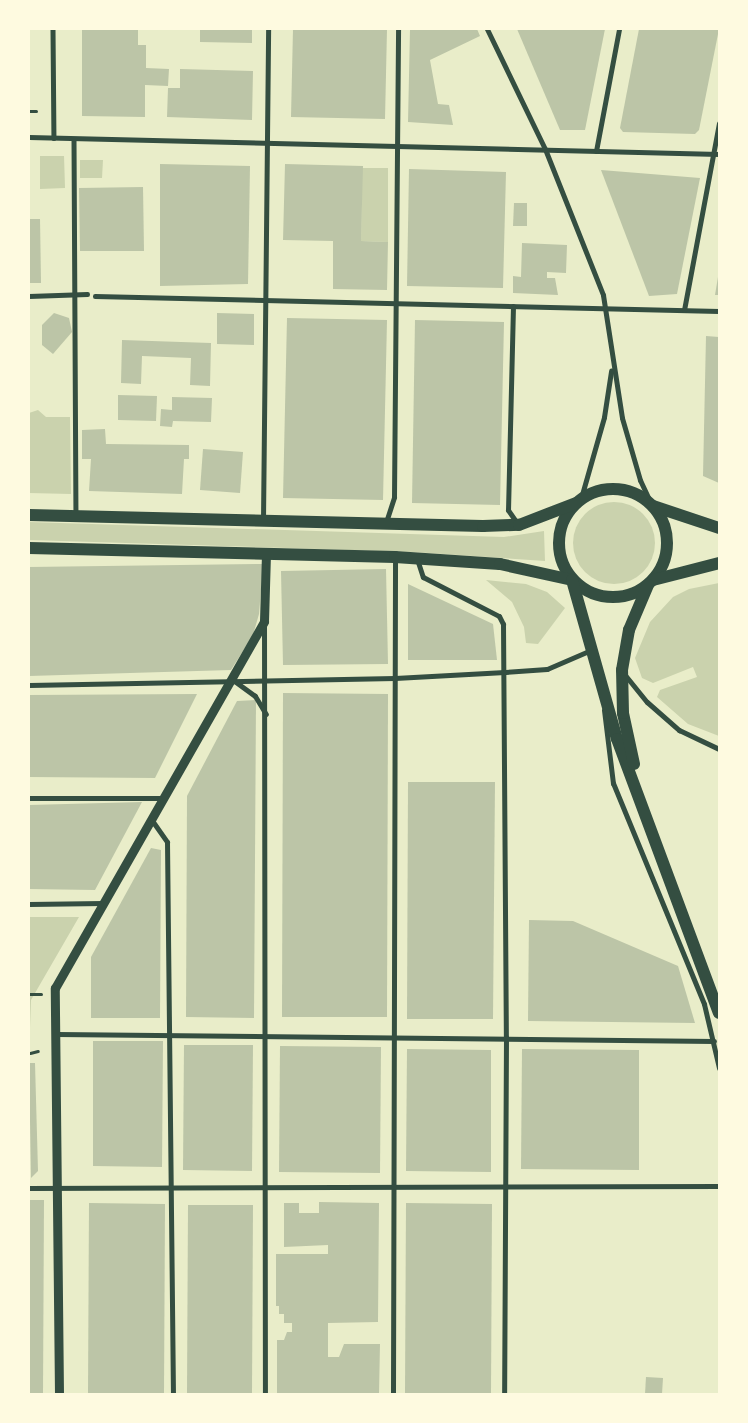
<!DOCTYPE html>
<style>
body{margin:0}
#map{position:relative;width:748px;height:1423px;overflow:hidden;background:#e9edc9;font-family:"Alegreya Sans",sans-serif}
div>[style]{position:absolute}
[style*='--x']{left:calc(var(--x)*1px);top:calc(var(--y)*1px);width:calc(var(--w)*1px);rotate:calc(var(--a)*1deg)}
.green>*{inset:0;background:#cad2ad}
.round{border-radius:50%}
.building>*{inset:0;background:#bcc5a7}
.path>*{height:3px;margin:-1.5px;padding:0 1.5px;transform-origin:1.5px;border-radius:1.5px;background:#344e41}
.pedestrian>*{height:4.5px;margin:-2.25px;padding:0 2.25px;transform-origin:2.25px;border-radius:2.25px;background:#344e41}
.minor>*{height:5px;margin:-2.5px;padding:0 2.5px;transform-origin:2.5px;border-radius:2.5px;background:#344e41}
.tertiary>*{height:9px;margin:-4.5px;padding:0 4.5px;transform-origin:4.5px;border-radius:4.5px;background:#344e41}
.primary>*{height:12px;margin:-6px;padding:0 6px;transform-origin:6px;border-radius:6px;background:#344e41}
.primary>.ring{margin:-6px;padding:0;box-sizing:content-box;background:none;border:12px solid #344e41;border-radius:50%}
span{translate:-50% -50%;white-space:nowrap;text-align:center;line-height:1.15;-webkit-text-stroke:4px #fefae0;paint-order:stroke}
.frame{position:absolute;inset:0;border:30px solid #fefae0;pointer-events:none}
</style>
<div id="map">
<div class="green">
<div style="clip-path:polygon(40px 156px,64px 156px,65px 188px,40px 189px)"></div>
<div style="clip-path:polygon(80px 160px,103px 160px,102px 178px,80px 178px)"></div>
<div style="clip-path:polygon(362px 168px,388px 168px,388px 242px,361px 241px)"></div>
<div style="clip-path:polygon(38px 410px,46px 417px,70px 417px,71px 494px,29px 493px,29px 413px)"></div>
<div class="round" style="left:573px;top:502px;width:82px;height:82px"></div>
<div style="clip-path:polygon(29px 522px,504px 537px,544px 531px,545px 561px,413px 552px,29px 540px)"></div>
<div style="clip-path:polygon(486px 580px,526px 584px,547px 592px,565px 608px,538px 644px,526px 643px,524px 627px,512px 602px)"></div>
<div style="clip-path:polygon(719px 583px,719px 736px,688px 724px,657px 697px,660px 690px,697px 677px,693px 667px,653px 683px,642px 678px,635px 658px,650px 622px,673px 597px,689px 589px)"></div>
<div style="clip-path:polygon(29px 917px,79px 917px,31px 1000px,29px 1055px)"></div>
</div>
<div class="building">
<div style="clip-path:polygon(82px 29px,138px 29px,138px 45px,146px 45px,146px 68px,169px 69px,168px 86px,145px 85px,145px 117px,82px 116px)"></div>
<div style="clip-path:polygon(200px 29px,252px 29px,252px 43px,200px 42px)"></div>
<div style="clip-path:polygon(293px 29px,387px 29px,385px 119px,291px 117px)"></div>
<div style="clip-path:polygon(410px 29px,477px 29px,480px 36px,430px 60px,438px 104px,449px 105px,453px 125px,408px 122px)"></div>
<div style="clip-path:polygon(517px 29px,605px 29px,585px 130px,560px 130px)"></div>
<div style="clip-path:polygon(639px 29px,719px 29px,699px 130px,695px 134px,623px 132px,620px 128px)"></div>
<div style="clip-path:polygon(180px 69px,253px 71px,252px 120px,167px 117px,168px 88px,180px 88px)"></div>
<div style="clip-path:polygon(160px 164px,250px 166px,248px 284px,160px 286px)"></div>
<div style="clip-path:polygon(285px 164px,363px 166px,361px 241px,388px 242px,387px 290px,333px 289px,333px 241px,283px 240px)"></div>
<div style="clip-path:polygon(409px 169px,506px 172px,503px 288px,407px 286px)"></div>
<div style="clip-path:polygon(601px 170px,700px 178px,677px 294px,649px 296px)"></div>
<div style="clip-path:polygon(143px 187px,144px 251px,80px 251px,79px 188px)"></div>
<div style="clip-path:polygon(514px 203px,527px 203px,527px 226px,513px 226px)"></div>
<div style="clip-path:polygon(29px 219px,40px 219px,41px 283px,29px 283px)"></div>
<div style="clip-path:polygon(522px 243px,567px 245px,566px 273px,547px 272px,547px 278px,555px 278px,558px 295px,513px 293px,513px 276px,521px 277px)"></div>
<div style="clip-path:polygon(718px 277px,719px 295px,715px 295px)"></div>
<div style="clip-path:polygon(54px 313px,69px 318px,72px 332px,53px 354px,42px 345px,42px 325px)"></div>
<div style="clip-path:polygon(217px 313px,254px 314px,254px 345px,217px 344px)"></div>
<div style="clip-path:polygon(287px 318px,387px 320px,383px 500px,283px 498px)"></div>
<div style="clip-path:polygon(415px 320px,504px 322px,500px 505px,412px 503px)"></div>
<div style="clip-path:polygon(706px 336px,719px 337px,719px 483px,703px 476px)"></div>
<div style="clip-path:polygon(122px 340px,211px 343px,210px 386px,190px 385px,191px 358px,142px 356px,141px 384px,121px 383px)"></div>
<div style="clip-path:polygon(118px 395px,157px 396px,156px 421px,118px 420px)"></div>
<div style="clip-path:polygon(172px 397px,212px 398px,211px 422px,173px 421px,172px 427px,160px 426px,161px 409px,172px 410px)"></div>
<div style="clip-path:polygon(105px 429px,106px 444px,189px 445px,189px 459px,184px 459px,182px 494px,89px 491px,91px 459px,82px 459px,82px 430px)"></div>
<div style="clip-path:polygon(203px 449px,243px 452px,240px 493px,200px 490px)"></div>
<div style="clip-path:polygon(263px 564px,259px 614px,253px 635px,231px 670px,29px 676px,29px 567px)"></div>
<div style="clip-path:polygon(386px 569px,388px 664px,283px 665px,281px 571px)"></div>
<div style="clip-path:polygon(408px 584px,493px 624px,497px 660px,408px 660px)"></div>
<div style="clip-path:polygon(283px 693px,388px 694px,387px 1017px,282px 1017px)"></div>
<div style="clip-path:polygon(197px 694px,155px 778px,29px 777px,29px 695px)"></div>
<div style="clip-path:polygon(256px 700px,254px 1018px,186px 1017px,187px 796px,237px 701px)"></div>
<div style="clip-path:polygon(408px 782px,495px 782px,493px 1019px,407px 1019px)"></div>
<div style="clip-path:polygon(142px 802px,95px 890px,29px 889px,29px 805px)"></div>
<div style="clip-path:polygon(151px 848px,161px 850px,160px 1018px,91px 1018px,91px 957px)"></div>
<div style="clip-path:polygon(529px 920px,573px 921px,678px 966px,695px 1023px,528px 1021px)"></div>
<div style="clip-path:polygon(93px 1041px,163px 1041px,162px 1167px,93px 1166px)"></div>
<div style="clip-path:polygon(184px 1045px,253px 1045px,252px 1171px,183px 1170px)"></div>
<div style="clip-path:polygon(280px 1046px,381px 1047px,380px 1173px,279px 1172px)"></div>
<div style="clip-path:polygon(407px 1049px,491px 1050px,491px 1172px,406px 1171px)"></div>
<div style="clip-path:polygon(522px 1049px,639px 1050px,639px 1170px,521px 1169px)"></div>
<div style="clip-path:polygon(29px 1063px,35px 1063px,38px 1171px,31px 1178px)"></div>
<div style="clip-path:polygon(29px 1200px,44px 1200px,43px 1394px,29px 1394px)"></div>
<div style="clip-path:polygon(319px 1202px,379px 1203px,378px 1322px,328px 1323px,328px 1357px,339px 1357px,344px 1344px,380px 1344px,379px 1394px,277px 1394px,277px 1340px,284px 1340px,287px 1332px,292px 1332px,292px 1323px,284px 1323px,284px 1314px,279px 1314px,279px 1306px,276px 1306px,276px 1254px,328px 1254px,328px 1245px,284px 1247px,284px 1203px,299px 1203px,299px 1213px,319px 1213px)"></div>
<div style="clip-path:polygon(89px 1203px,165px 1204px,164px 1394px,88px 1394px)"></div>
<div style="clip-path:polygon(406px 1203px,492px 1204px,491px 1394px,405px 1394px)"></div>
<div style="clip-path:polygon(188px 1205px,253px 1205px,252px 1394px,187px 1394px)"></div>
<div style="clip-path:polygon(646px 1377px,663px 1378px,662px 1394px,645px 1394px)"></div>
</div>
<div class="path">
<div style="--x:29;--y:111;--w:7;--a:0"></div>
<div style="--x:29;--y:994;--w:12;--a:0"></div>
<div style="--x:30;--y:1053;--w:8;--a:-14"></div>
</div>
<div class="pedestrian">
<div style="--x:53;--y:29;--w:109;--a:89.5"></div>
<div style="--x:74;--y:139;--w:376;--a:89.7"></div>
<div style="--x:29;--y:296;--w:58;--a:-2"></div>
<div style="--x:95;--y:296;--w:43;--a:1.3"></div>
</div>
<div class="minor">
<div style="--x:487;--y:29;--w:133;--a:64.2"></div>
<div style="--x:545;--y:149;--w:157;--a:68.3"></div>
<div style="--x:603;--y:295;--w:124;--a:81.2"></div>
<div style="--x:622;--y:418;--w:65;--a:73.8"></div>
<div style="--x:640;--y:480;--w:29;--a:65"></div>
<div style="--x:29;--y:137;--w:690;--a:1.41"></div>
<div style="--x:596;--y:151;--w:124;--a:-79.3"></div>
<div style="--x:138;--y:297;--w:581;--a:1.38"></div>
<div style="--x:513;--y:306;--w:204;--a:91.4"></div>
<div style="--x:508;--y:510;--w:16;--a:55"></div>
<div style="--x:684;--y:310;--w:190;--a:-79.4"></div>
<div style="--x:581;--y:498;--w:84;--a:-74.1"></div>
<div style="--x:604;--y:417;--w:47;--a:-81.3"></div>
<div style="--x:263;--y:520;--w:491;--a:-89.4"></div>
<div style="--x:386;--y:522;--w:26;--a:-72"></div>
<div style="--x:394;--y:497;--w:468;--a:-89.5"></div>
<div style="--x:417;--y:559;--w:19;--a:72"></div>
<div style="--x:423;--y:577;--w:85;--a:27.2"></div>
<div style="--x:499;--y:616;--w:9;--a:63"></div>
<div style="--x:503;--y:624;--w:413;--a:89.6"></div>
<div style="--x:506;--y:1037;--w:357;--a:90.3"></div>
<div style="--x:264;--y:622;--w:772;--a:89.93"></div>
<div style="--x:625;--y:675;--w:35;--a:51"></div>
<div style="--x:647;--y:702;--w:43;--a:41.2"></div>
<div style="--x:679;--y:730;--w:44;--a:25.4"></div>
<div style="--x:233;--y:680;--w:27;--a:36"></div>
<div style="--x:255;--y:696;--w:21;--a:59"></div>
<div style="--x:29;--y:685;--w:366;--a:-1.1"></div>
<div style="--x:395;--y:678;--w:110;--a:-3.1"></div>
<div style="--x:505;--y:672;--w:42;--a:-4.1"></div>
<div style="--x:547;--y:669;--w:48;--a:-23.4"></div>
<div style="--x:604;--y:710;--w:74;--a:83"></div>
<div style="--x:613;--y:783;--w:239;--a:67.6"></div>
<div style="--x:704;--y:1004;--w:66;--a:76.8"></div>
<div style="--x:29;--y:798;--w:134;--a:0"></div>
<div style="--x:151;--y:819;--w:28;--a:55"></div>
<div style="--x:167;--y:842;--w:552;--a:89.38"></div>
<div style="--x:29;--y:904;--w:74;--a:-0.8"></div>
<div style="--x:57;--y:1034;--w:657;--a:0.61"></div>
<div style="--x:29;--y:1188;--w:690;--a:-0.17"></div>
<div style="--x:393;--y:1394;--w:837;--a:-89.86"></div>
</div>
<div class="tertiary">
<div style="--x:59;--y:1394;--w:406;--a:-90.6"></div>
<div style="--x:55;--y:988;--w:422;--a:-60.3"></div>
<div style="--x:264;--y:621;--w:67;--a:-88.3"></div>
</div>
<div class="primary">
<div class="ring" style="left:559px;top:489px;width:96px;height:96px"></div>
<div style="--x:653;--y:506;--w:70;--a:18.4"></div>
<div style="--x:29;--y:515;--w:454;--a:1.4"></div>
<div style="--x:483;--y:526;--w:36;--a:-2"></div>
<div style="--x:519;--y:525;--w:61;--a:-21.1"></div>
<div style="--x:29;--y:548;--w:366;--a:1.4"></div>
<div style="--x:395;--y:557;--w:105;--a:3.8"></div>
<div style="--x:500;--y:564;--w:74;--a:12.5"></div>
<div style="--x:572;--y:580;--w:165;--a:74.2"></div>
<div style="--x:617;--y:739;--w:292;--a:69.6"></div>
<div style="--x:653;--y:580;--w:68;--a:-14.4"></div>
<div style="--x:634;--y:764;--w:52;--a:-102.2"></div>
<div style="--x:623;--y:713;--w:43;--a:-91.3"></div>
<div style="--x:622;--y:670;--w:41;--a:-80.1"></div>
<div style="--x:629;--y:630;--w:49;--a:-67.1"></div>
</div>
<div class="frame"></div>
</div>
